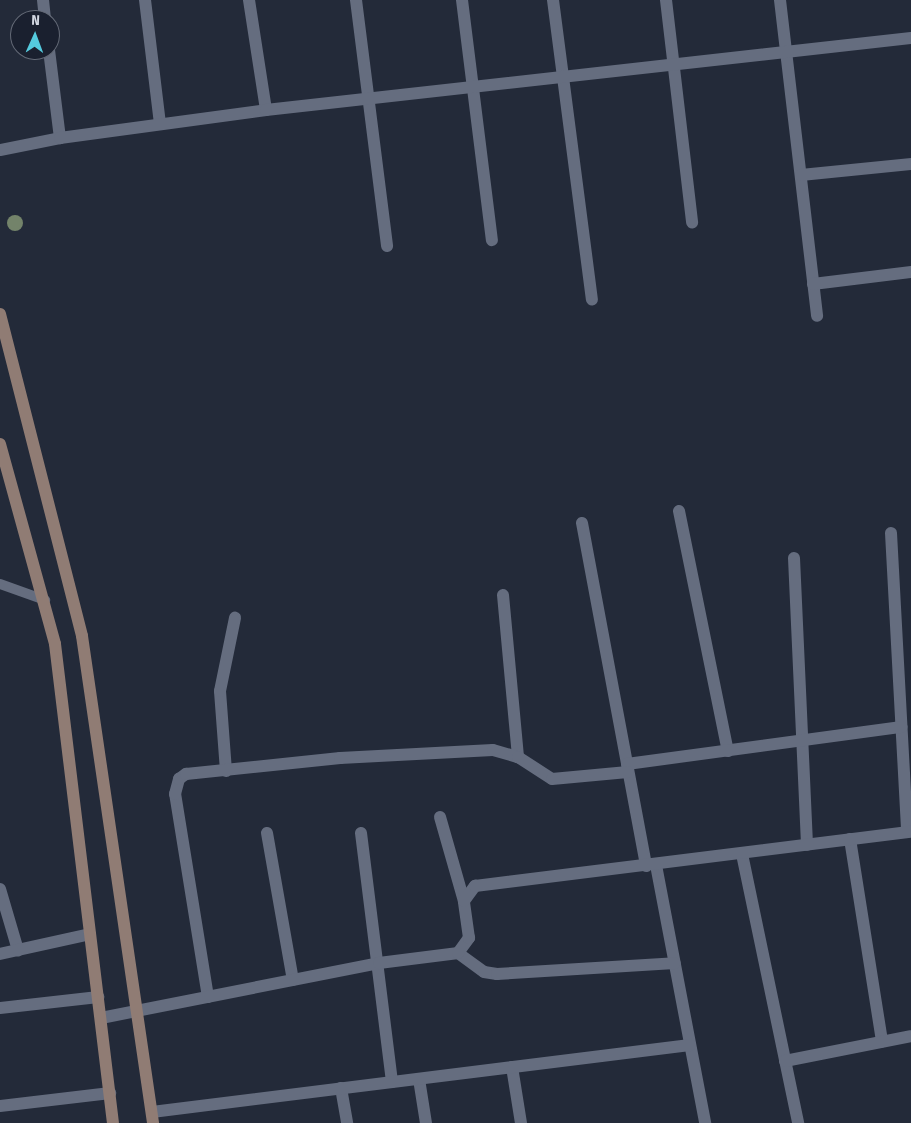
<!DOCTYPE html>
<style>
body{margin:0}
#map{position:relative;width:911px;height:1123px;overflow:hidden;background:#232a39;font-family:"Fira Sans Condensed",sans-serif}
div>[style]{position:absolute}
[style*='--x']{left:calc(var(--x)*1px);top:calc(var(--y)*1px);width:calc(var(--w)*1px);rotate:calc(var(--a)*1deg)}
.lane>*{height:10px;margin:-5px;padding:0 5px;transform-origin:5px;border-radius:5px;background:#656d7f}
.street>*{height:12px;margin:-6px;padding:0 6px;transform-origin:6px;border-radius:6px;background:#656d7f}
.secondary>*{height:12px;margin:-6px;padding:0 6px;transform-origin:6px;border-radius:6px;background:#907c74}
.trees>*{width:16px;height:16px;margin:-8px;border-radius:50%;background:#73836a}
span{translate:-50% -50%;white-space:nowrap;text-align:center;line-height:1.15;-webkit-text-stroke:5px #1a202f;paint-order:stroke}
.north{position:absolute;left:10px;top:10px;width:50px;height:50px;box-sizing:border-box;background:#1a202f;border:1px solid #646a77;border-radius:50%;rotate:2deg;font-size:14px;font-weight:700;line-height:20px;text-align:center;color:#d3d8e2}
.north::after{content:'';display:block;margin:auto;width:18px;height:22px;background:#54cade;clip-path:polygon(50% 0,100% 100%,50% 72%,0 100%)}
</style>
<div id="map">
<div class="lane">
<div style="--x:0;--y:584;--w:48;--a:19.6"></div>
</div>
<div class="street">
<div style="--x:43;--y:0;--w:20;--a:84"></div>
<div style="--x:145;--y:0;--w:125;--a:83.1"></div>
<div style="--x:249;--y:0;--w:111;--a:81.2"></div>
<div style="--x:356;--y:0;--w:248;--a:82.8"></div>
<div style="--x:462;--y:0;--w:242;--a:82.9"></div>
<div style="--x:553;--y:0;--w:302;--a:82.6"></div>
<div style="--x:666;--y:0;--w:224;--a:83.3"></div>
<div style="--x:780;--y:0;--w:318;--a:83.3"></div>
<div style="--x:49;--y:50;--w:89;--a:82.9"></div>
<div style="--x:0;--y:150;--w:61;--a:-11.3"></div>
<div style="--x:60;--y:138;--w:208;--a:-7.7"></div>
<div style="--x:266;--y:110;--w:649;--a:-6.37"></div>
<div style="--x:801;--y:175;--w:111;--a:-5.7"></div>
<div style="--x:813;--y:284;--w:99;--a:-7"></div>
<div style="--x:679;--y:511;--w:245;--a:78.5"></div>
<div style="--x:582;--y:523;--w:349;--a:79.4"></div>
<div style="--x:891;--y:533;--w:299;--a:86.9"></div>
<div style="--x:794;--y:558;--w:287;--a:87.4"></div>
<div style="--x:503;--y:595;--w:163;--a:84.7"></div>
<div style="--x:627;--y:764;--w:277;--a:-7.7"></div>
<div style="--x:226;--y:771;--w:80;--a:-94.3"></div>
<div style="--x:220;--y:691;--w:75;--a:-78.4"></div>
<div style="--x:440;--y:817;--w:87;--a:74.1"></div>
<div style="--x:267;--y:833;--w:149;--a:80"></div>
<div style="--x:361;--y:833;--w:251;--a:82.9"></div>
<div style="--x:850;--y:839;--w:205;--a:81"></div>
<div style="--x:742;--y:854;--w:275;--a:78.2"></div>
<div style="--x:656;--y:865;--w:263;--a:79.2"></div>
<div style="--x:0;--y:889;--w:64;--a:73.6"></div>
<div style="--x:458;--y:953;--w:32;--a:36"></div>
<div style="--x:484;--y:972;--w:13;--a:9"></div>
<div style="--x:497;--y:974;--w:178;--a:-3.5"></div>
<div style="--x:0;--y:954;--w:92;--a:-12.5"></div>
<div style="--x:208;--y:997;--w:206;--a:-99.2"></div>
<div style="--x:175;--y:794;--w:16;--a:-75"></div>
<div style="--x:179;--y:779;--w:9;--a:-36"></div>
<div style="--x:186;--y:774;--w:155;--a:-5.9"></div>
<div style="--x:340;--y:758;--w:153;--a:-3"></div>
<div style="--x:493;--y:750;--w:26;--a:16"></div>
<div style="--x:518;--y:757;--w:40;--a:32.9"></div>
<div style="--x:552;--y:779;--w:76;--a:-5.3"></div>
<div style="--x:0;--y:1008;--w:99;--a:-6.4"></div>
<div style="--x:101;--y:1018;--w:283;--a:-11.2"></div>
<div style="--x:379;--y:963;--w:80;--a:-7.2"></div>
<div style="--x:458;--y:953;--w:19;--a:-54"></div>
<div style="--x:469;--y:938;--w:37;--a:-98"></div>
<div style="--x:464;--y:901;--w:19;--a:-54"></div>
<div style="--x:475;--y:886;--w:439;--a:-7.1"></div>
<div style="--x:785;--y:1061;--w:128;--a:-11.2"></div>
<div style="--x:512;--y:1067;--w:57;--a:80.9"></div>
<div style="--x:419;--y:1079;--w:45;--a:81"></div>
<div style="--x:341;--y:1088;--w:36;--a:80"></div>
<div style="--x:0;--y:1106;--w:111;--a:-6.7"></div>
<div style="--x:152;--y:1112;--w:542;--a:-7.1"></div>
</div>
<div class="secondary">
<div style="--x:0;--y:314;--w:332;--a:75.7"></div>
<div style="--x:82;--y:636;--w:492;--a:81.7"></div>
<div style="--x:0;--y:444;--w:207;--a:74.6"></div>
<div style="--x:55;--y:644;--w:482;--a:83.1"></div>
</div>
<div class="trees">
<div style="left:15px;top:223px"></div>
</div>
<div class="north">N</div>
</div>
